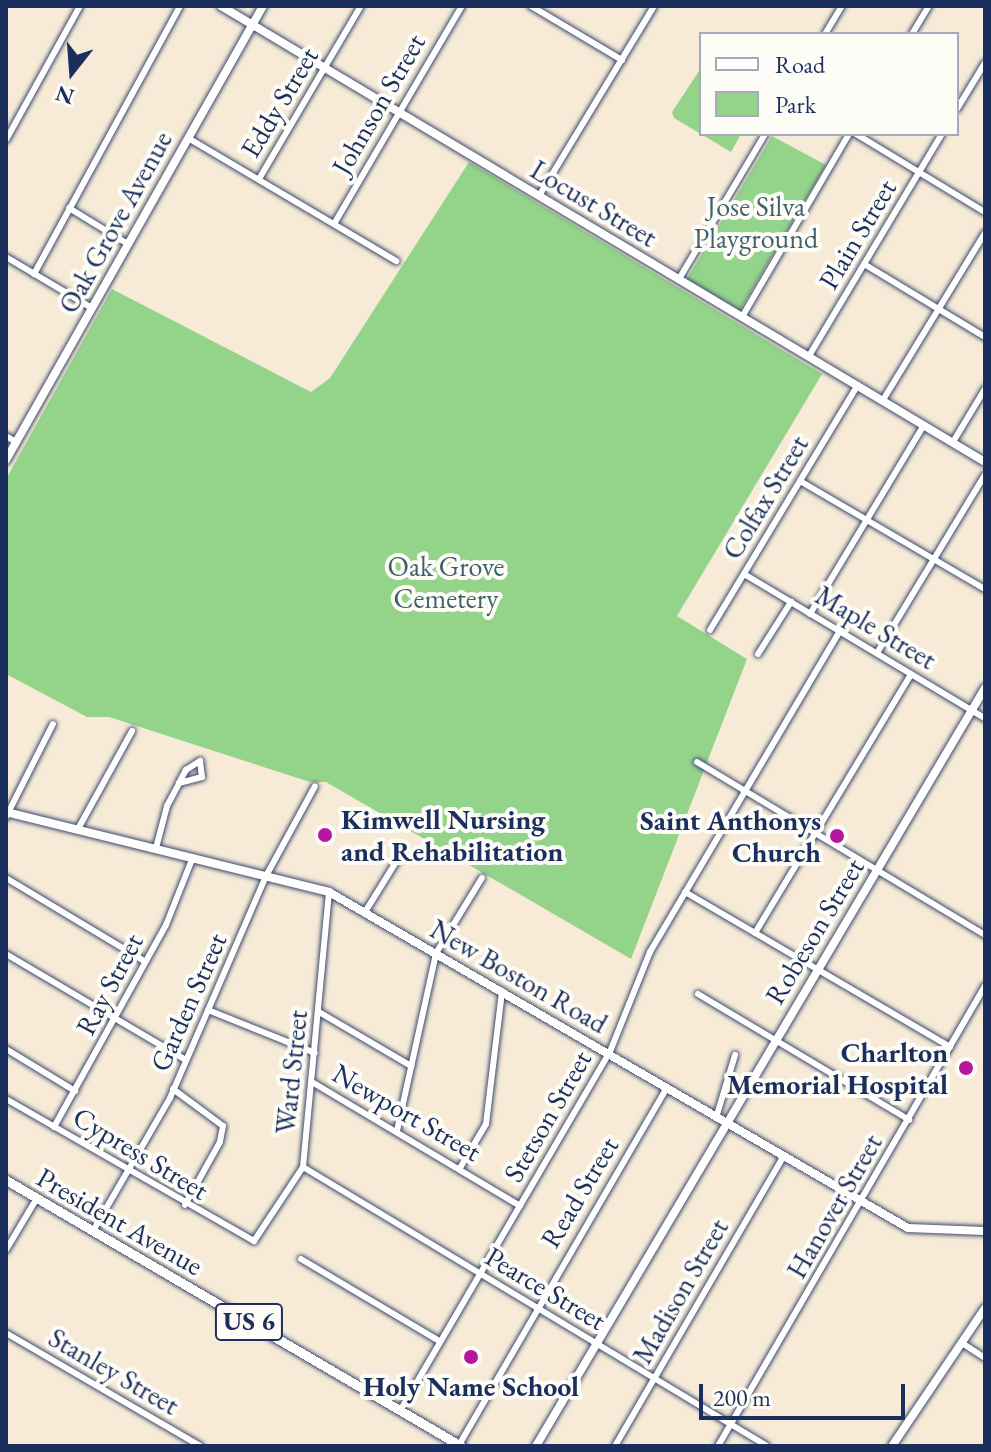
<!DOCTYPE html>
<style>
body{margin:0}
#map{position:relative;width:991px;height:1452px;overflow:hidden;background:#f7ebd8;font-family:"EB Garamond",serif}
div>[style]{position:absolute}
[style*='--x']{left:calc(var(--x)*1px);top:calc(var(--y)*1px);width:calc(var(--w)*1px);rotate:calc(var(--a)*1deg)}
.green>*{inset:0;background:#94d48a}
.roads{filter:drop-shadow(0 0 2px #3c4b70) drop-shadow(0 0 2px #3c4b70)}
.street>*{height:6px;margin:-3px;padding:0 3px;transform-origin:3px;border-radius:3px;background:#fff}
.secondary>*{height:8px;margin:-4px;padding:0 4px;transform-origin:4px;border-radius:4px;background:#fff}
.primary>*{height:9px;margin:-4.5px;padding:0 4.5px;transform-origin:4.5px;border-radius:4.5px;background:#fff}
.dots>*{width:22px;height:22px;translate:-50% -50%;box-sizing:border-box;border:4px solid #fdfcf7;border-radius:50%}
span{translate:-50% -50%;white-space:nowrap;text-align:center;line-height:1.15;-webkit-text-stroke:8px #fdfcf7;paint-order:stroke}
.shield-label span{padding:2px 6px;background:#fdfcf7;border:2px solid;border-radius:6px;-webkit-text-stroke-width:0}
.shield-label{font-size:26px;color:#1b2f5e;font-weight:700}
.street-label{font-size:28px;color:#1b2f5e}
.park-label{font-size:28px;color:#3f616b}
.poi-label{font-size:28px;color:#1b2f5e;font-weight:700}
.left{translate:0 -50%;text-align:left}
.right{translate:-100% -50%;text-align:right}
.frame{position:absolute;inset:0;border:8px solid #1b2f5e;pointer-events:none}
.legend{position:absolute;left:699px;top:32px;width:260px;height:104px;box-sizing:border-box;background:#fdfcf7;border:2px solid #a3aaba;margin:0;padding:10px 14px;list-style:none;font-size:24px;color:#1b2f5e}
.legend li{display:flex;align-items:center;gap:16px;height:40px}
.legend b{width:40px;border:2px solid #a3aaba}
.north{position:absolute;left:32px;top:32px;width:80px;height:80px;-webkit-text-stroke:6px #fdfcf7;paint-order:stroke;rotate:197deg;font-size:22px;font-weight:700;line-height:32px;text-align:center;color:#1b2f5e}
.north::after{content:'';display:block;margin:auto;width:28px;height:36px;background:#1b2f5e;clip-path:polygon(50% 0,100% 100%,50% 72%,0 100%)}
.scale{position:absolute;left:699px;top:1384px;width:206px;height:36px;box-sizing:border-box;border:4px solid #1b2f5e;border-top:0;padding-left:10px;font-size:24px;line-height:28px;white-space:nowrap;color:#1b2f5e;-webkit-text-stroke:6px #fdfcf7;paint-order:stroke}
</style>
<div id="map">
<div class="green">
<div style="clip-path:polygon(701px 68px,701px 134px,741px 134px,731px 152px,674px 118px,672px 112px)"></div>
<div style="clip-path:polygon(772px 136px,826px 165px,740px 310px,687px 279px)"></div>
<div style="clip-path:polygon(469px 162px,822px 374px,677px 616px,747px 659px,631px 959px,326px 782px,310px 782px,109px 717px,87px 717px,6px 674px,6px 479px,112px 289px,311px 392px,330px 378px)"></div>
</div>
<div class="roads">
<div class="street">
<div style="--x:531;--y:6;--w:106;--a:30.7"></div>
<div style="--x:825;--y:34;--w:33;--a:-59"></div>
<div style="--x:912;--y:34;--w:33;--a:-59"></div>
<div style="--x:957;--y:109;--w:54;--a:-58.7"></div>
<div style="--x:856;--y:134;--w:151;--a:31.2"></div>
<div style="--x:188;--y:138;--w:242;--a:30.6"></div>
<div style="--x:6;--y:140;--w:153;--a:-61.1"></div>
<div style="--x:259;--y:179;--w:201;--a:-59.5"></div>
<div style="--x:539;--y:196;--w:222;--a:-58.8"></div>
<div style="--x:69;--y:208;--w:69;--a:31.4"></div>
<div style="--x:334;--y:224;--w:253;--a:-59.6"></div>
<div style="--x:6;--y:257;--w:100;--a:30.7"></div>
<div style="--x:864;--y:264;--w:141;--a:31.1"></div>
<div style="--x:34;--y:274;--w:305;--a:-61.4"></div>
<div style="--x:679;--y:279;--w:169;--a:-59.3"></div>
<div style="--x:742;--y:317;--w:212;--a:-59.7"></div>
<div style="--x:809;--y:356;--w:259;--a:-59.1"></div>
<div style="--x:883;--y:400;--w:196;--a:-58.6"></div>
<div style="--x:6;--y:436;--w:12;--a:31"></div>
<div style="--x:953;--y:442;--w:62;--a:-58.9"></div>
<div style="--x:800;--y:481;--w:214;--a:30.3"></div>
<div style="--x:744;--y:574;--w:281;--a:30.9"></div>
<div style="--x:810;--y:614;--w:221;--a:-58.9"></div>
<div style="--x:710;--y:630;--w:286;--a:-58.9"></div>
<div style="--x:877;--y:653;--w:208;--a:-58.8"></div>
<div style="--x:758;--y:654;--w:62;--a:-57.6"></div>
<div style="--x:200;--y:761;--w:16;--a:83"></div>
<div style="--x:202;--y:777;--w:24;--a:165"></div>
<div style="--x:179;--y:783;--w:15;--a:-62"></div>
<div style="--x:186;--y:770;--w:17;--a:-33"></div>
<div style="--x:697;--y:762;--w:336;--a:31"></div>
<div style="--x:6;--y:817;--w:104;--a:-63.2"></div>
<div style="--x:78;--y:829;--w:112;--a:-61.1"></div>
<div style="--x:156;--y:848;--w:43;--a:-75.3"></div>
<div style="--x:167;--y:806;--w:26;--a:-62"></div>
<div style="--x:6;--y:878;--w:161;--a:31"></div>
<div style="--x:685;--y:892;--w:307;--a:30.3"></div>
<div style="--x:365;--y:912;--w:74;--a:-58.2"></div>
<div style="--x:755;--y:933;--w:302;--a:-58.9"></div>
<div style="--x:6;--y:954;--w:209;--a:30.5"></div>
<div style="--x:698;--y:994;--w:246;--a:30.8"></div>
<div style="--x:208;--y:1010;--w:115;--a:21.9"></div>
<div style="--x:319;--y:1012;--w:107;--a:30.4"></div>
<div style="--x:6;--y:1049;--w:81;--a:31.3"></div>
<div style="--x:312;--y:1082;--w:242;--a:30.8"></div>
<div style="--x:173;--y:1089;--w:62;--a:36.5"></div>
<div style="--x:223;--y:1126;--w:16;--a:101"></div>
<div style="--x:220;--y:1142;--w:72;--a:119.1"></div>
<div style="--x:6;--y:1099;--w:286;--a:29.8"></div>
<div style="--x:254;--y:1241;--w:89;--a:-56.5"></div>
<div style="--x:303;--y:1167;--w:276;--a:-84.6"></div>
<div style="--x:716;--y:1118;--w:66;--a:-73.2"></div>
<div style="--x:54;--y:1127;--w:231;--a:-61"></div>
<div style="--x:166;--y:925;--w:73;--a:-68.3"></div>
<div style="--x:397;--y:1131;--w:182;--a:-77.6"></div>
<div style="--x:436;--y:953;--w:88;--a:-58.5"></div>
<div style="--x:303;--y:1167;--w:541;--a:31.02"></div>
<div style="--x:460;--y:1168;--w:51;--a:-59.4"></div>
<div style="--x:486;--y:1124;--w:134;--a:-83.1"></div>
<div style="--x:93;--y:1231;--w:154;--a:-59.9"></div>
<div style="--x:170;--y:1098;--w:242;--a:-66.6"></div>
<div style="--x:266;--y:876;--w:102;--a:-61.4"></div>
<div style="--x:6;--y:1250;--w:61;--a:-59.2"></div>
<div style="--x:301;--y:1259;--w:161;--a:30.7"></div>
<div style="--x:6;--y:1333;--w:225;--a:30.2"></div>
<div style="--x:962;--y:1343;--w:27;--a:33"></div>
<div style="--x:400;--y:1411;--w:414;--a:-59.7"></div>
<div style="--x:609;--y:1054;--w:110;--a:-68.1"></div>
<div style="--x:650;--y:952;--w:373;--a:-59.4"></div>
<div style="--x:459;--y:1445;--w:413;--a:-59.8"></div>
<div style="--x:615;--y:1446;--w:334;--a:-59.8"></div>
<div style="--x:718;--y:1446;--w:532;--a:-59.87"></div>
</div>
<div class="secondary">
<div style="--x:221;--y:6;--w:890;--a:30.83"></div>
<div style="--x:6;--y:460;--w:522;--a:-60.49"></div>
<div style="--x:6;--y:812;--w:333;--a:13.9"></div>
<div style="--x:329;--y:892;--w:669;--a:30.13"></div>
<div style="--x:908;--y:1228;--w:77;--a:2.2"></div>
<div style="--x:536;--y:1446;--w:881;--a:-59.36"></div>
<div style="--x:892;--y:1446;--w:166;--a:-56"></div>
</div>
<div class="primary">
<div style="--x:6;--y:1180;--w:527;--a:30.31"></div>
</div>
</div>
<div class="dots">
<div style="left:325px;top:835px;background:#b5179e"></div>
<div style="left:837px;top:836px;background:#b5179e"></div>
<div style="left:966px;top:1068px;background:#b5179e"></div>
<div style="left:471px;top:1357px;background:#b5179e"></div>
</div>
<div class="shield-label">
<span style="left:249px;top:1322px">US 6</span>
</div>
<div class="street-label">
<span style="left:279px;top:102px;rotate:-59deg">Eddy Street</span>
<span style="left:378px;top:104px;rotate:-60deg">Johnson Street</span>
<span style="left:594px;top:203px;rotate:31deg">Locust Street</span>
<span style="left:115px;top:222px;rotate:-61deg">Oak Grove Avenue</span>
<span style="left:857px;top:234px;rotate:-59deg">Plain Street</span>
<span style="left:765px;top:497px;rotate:-59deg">Colfax Street</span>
<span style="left:876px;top:627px;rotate:31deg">Maple Street</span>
<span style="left:814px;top:931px;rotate:-59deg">Robeson Street</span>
<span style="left:519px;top:976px;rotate:30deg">New Boston Road</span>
<span style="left:109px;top:984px;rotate:-62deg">Ray Street</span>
<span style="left:188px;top:1002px;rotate:-66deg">Garden Street</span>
<span style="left:291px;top:1072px;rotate:-84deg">Ward Street</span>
<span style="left:407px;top:1112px;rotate:30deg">Newport Street</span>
<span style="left:547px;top:1116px;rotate:-60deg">Stetson Street</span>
<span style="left:141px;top:1153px;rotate:31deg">Cypress Street</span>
<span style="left:579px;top:1192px;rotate:-59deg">Read Street</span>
<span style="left:834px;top:1206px;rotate:-60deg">Hanover Street</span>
<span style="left:120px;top:1221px;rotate:30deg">President Avenue</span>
<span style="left:546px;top:1288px;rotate:31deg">Pearce Street</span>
<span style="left:680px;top:1291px;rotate:-60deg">Madison Street</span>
<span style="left:114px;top:1371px;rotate:30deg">Stanley Street</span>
</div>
<div class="park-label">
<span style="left:756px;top:222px">Jose Silva<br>Playground</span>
<span style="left:446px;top:582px">Oak Grove<br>Cemetery</span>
</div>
<div class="poi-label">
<span class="left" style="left:341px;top:835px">Kimwell Nursing<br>and Rehabilitation</span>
<span class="right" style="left:821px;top:836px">Saint Anthonys<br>Church</span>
<span class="right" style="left:948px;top:1068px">Charlton<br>Memorial Hospital</span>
<span style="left:471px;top:1386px">Holy Name School</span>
</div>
<div class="frame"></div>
<ul class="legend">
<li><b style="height:10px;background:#fff"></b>Road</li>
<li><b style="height:22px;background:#94d48a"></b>Park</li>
</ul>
<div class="north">N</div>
<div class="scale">200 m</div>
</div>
